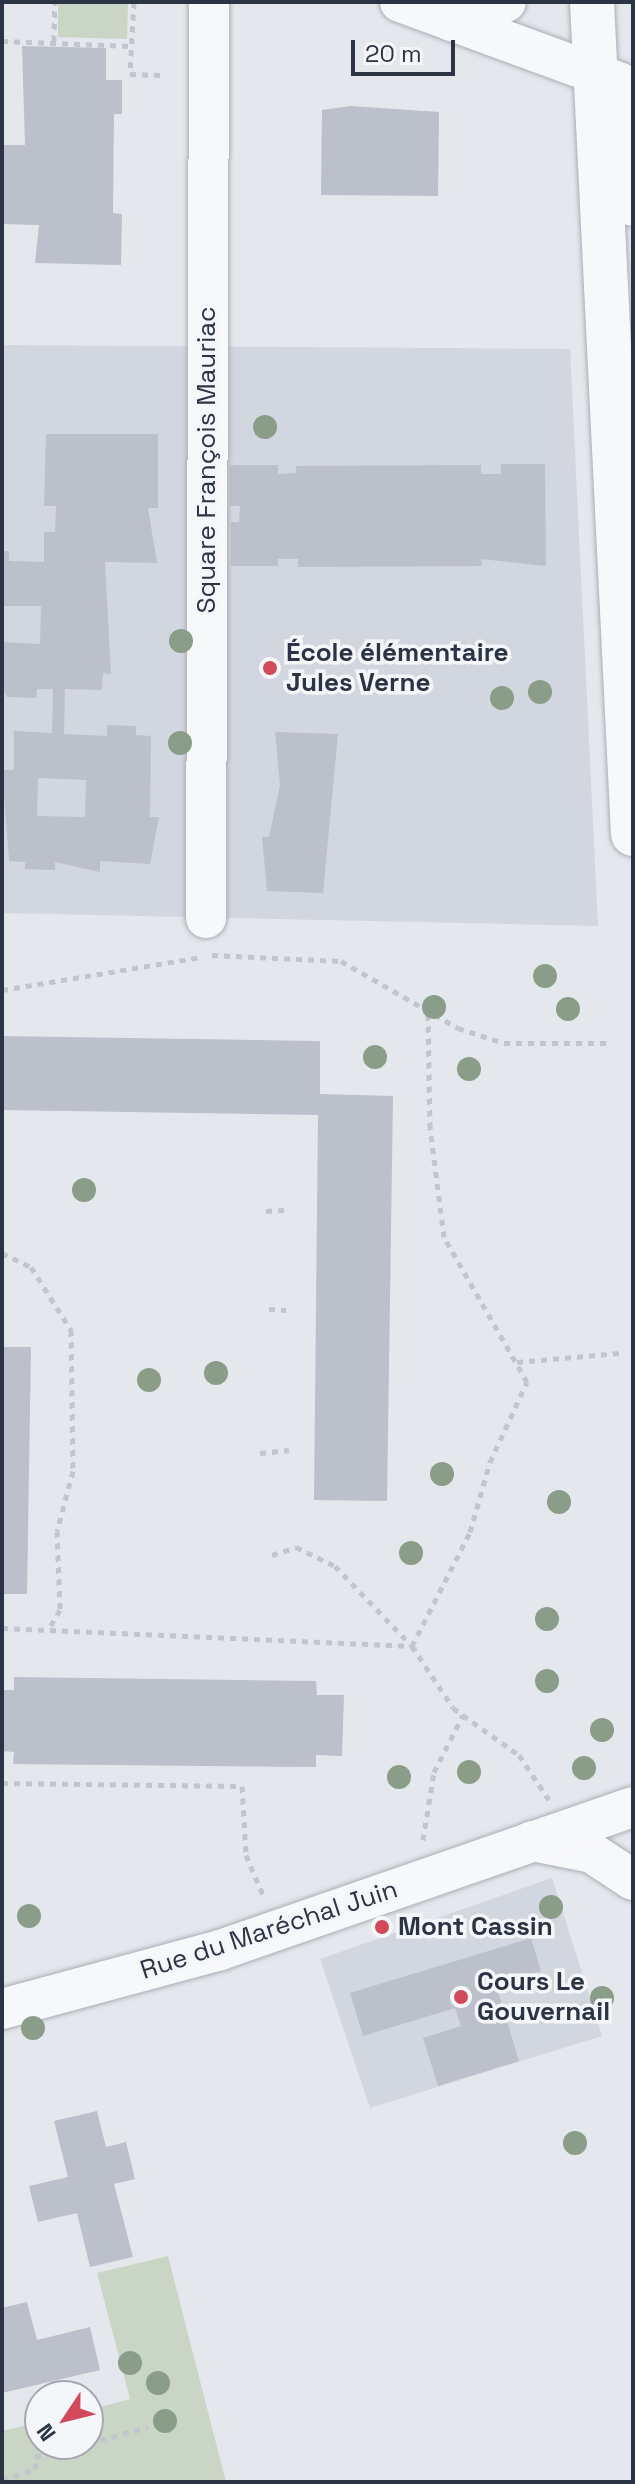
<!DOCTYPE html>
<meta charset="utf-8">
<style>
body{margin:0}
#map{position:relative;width:635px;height:2484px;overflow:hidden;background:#e4e7ec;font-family:"Space Grotesk",sans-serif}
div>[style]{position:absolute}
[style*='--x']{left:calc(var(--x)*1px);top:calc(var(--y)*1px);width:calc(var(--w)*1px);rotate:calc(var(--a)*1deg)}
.built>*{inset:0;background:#d2d6de}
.green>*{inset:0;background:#c9d6c5}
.building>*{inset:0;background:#bbc0ca}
.path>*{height:5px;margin-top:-2.5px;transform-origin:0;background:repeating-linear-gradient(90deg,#c2c5cb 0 6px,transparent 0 12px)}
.roads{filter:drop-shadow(0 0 2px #a9aeb7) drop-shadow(0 0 2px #a9aeb7)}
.minor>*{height:40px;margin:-20px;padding:0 20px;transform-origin:20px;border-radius:20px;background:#f7f8fa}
.tertiary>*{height:44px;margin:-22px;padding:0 22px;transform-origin:22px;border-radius:22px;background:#f7f8fa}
.trees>*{width:24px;height:24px;margin:-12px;border-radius:50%;background:#899d89}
.dots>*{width:22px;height:22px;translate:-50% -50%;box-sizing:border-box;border:4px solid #f4f6f9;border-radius:50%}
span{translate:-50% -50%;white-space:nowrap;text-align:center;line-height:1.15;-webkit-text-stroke:7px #f4f6f9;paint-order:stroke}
.street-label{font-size:26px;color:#2b3445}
.poi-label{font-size:26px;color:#2b3445;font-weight:700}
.left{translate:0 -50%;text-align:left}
.frame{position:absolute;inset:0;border:4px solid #2b3445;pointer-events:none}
.north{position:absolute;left:24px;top:2380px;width:80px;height:80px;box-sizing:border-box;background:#f4f6f9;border:2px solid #a4a8b1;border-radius:50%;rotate:235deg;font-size:22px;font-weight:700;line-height:32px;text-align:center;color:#2b3445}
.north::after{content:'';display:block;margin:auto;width:28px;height:36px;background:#d1495b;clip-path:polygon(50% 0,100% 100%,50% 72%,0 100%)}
.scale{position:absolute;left:351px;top:40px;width:104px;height:36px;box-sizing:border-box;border:4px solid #2b3445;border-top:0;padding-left:10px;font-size:24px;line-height:28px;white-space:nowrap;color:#2b3445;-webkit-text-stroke:6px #f4f6f9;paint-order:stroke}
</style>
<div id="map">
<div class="built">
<div style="clip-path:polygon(2px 345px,570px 349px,598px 926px,2px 913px)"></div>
<div style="clip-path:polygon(552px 1878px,602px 2036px,370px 2108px,320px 1959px)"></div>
</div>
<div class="green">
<div style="clip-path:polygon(58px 2px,128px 2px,127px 39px,58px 37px)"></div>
<div style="clip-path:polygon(168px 2256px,226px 2482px,2px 2482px,2px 2431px,40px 2422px,40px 2444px,88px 2444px,88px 2410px,130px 2399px,97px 2273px)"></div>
</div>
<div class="building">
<div style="clip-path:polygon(22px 46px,106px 48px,106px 80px,122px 80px,122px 114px,114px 114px,113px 213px,122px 214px,121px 265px,35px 263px,39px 225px,2px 224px,2px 145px,25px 145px)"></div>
<div style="clip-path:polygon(351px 106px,439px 112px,438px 196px,321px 195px,322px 110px)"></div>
<div style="clip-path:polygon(evenodd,46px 434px,158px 434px,158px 508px,148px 508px,157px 563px,105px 562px,111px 674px,103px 673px,102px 690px,65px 689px,64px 734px,107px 736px,107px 725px,136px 726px,136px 735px,151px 736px,150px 817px,159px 817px,150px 864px,100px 861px,100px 872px,55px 862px,55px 870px,25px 869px,25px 862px,9px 861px,2px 770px,14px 770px,14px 731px,52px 733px,53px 689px,37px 689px,36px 698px,7px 697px,2px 688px,2px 642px,40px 644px,41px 606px,2px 606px,2px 551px,9px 551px,9px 561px,44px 562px,44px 532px,55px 532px,56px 506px,44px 506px,46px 434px,38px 778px,86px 780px,85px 817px,37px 816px,38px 778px)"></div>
<div style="clip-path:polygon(501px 464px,545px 464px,546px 566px,481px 559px,482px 566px,298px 567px,298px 559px,278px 559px,278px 566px,231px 566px,231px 522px,239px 522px,240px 506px,230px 506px,230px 465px,278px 465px,278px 474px,296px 473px,296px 466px,481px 465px,481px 474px,501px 474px)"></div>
<div style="clip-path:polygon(275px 732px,338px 734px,323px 893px,267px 891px,262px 837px,269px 837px,280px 785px)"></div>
<div style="clip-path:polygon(2px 1036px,320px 1041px,320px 1094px,393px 1096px,387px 1501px,314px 1500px,318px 1115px,2px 1110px)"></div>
<div style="clip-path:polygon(2px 1347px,31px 1347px,27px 1594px,2px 1594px)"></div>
<div style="clip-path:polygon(14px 1677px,316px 1681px,317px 1695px,344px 1695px,342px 1756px,316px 1755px,316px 1767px,13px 1764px,14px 1752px,2px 1751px,2px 1690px,14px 1690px)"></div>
<div style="clip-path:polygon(531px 1938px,541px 1971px,496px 1985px,519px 2061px,438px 2086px,423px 2038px,461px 2026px,455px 2008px,363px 2036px,350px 1993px)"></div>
<div style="clip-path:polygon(97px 2111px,106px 2147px,126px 2142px,135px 2179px,114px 2184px,133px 2257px,90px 2267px,77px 2213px,38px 2222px,29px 2186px,68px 2177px,54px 2121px)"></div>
<div style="clip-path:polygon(27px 2302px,37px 2340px,90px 2327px,100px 2370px,2px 2393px,2px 2308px)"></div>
</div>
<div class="path">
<div style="--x:134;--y:2;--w:72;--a:93.2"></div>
<div style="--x:130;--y:74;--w:30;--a:2"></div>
<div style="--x:2;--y:41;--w:130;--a:2.2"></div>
<div style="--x:54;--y:41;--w:39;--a:-89"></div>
<div style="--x:212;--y:955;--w:129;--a:2.7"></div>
<div style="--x:341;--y:961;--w:135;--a:29.8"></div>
<div style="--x:458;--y:1028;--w:48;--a:18.1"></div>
<div style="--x:504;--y:1043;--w:107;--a:0"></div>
<div style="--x:2;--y:990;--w:203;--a:-9.4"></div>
<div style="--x:266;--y:1211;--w:18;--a:-3"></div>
<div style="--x:2;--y:1253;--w:32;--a:26"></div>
<div style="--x:31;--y:1267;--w:75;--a:57.6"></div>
<div style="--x:71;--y:1330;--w:141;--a:89.2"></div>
<div style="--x:73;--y:1471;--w:62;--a:104.9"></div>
<div style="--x:57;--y:1531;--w:79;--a:87.8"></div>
<div style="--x:60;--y:1610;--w:23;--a:121"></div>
<div style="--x:269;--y:1309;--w:17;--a:3"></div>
<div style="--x:517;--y:1362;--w:103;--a:-5"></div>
<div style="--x:260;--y:1453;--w:29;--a:-6"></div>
<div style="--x:272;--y:1555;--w:25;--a:-18"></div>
<div style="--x:296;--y:1547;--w:43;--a:26"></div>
<div style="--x:335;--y:1566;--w:111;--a:46.1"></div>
<div style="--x:412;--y:1646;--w:74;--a:56.5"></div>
<div style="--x:453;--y:1708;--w:81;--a:35.5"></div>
<div style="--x:519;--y:1755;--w:54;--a:56.3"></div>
<div style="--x:2;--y:1628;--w:410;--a:2.5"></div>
<div style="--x:412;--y:1646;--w:128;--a:-63"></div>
<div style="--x:470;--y:1532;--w:73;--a:-74.1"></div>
<div style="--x:490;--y:1462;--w:88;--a:-65.2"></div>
<div style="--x:527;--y:1382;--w:167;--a:-119.8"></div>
<div style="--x:444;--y:1237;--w:110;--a:-97.3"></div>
<div style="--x:430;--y:1128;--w:119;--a:-91"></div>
<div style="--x:2;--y:1783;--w:240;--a:0.7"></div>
<div style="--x:242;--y:1786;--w:69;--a:86.7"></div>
<div style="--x:246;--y:1855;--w:46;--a:66.8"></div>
<div style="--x:423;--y:1840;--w:69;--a:-80.8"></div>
<div style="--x:434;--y:1772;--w:64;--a:-63"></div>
<div style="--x:88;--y:2443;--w:62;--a:-14.9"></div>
<div style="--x:2;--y:2480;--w:36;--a:-18"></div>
<div style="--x:36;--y:2469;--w:12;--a:-95"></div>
<div style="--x:35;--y:2457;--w:53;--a:-14.3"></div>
</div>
<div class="roads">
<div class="minor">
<div style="--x:400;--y:2;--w:235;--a:20.1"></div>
<div style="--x:451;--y:21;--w:58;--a:-19.1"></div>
<div style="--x:206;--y:918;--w:916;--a:-89.81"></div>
<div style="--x:532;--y:1841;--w:61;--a:11.3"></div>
<div style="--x:592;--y:1853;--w:49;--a:33.4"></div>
<div style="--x:2;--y:2009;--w:226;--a:-15.1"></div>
<div style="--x:220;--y:1950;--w:437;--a:-19.1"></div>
</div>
<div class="tertiary">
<div style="--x:592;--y:2;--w:833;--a:87.18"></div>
<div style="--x:633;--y:98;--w:106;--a:90"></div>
</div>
</div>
<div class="trees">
<div style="left:265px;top:427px"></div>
<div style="left:181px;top:641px"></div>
<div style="left:540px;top:692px"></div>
<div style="left:502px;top:698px"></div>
<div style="left:180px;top:743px"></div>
<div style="left:545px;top:976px"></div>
<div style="left:434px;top:1007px"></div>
<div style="left:568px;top:1009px"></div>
<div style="left:375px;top:1057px"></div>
<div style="left:469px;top:1069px"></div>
<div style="left:84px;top:1190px"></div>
<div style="left:216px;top:1373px"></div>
<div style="left:149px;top:1380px"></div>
<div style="left:442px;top:1474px"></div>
<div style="left:559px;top:1502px"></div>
<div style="left:411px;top:1553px"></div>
<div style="left:547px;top:1619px"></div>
<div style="left:547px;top:1681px"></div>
<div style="left:602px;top:1730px"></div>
<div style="left:584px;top:1768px"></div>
<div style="left:469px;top:1772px"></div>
<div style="left:399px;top:1777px"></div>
<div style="left:551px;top:1907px"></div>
<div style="left:29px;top:1916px"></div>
<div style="left:602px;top:1998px"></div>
<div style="left:33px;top:2028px"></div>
<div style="left:575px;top:2143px"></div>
<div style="left:130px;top:2363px"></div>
<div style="left:158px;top:2383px"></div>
<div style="left:165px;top:2421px"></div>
</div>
<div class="dots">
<div style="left:270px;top:668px;background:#d1495b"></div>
<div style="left:382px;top:1927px;background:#d1495b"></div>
<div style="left:461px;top:1997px;background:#d1495b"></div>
</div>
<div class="street-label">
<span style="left:207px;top:460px;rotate:-90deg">Square François Mauriac</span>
<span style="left:269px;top:1930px;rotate:-18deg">Rue du Maréchal Juin</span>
</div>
<div class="poi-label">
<span class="left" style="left:286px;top:668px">École élémentaire<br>Jules Verne</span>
<span class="left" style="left:398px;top:1927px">Mont Cassin</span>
<span class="left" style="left:477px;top:1997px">Cours Le<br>Gouvernail</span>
</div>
<div class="frame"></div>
<div class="north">N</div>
<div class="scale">20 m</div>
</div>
